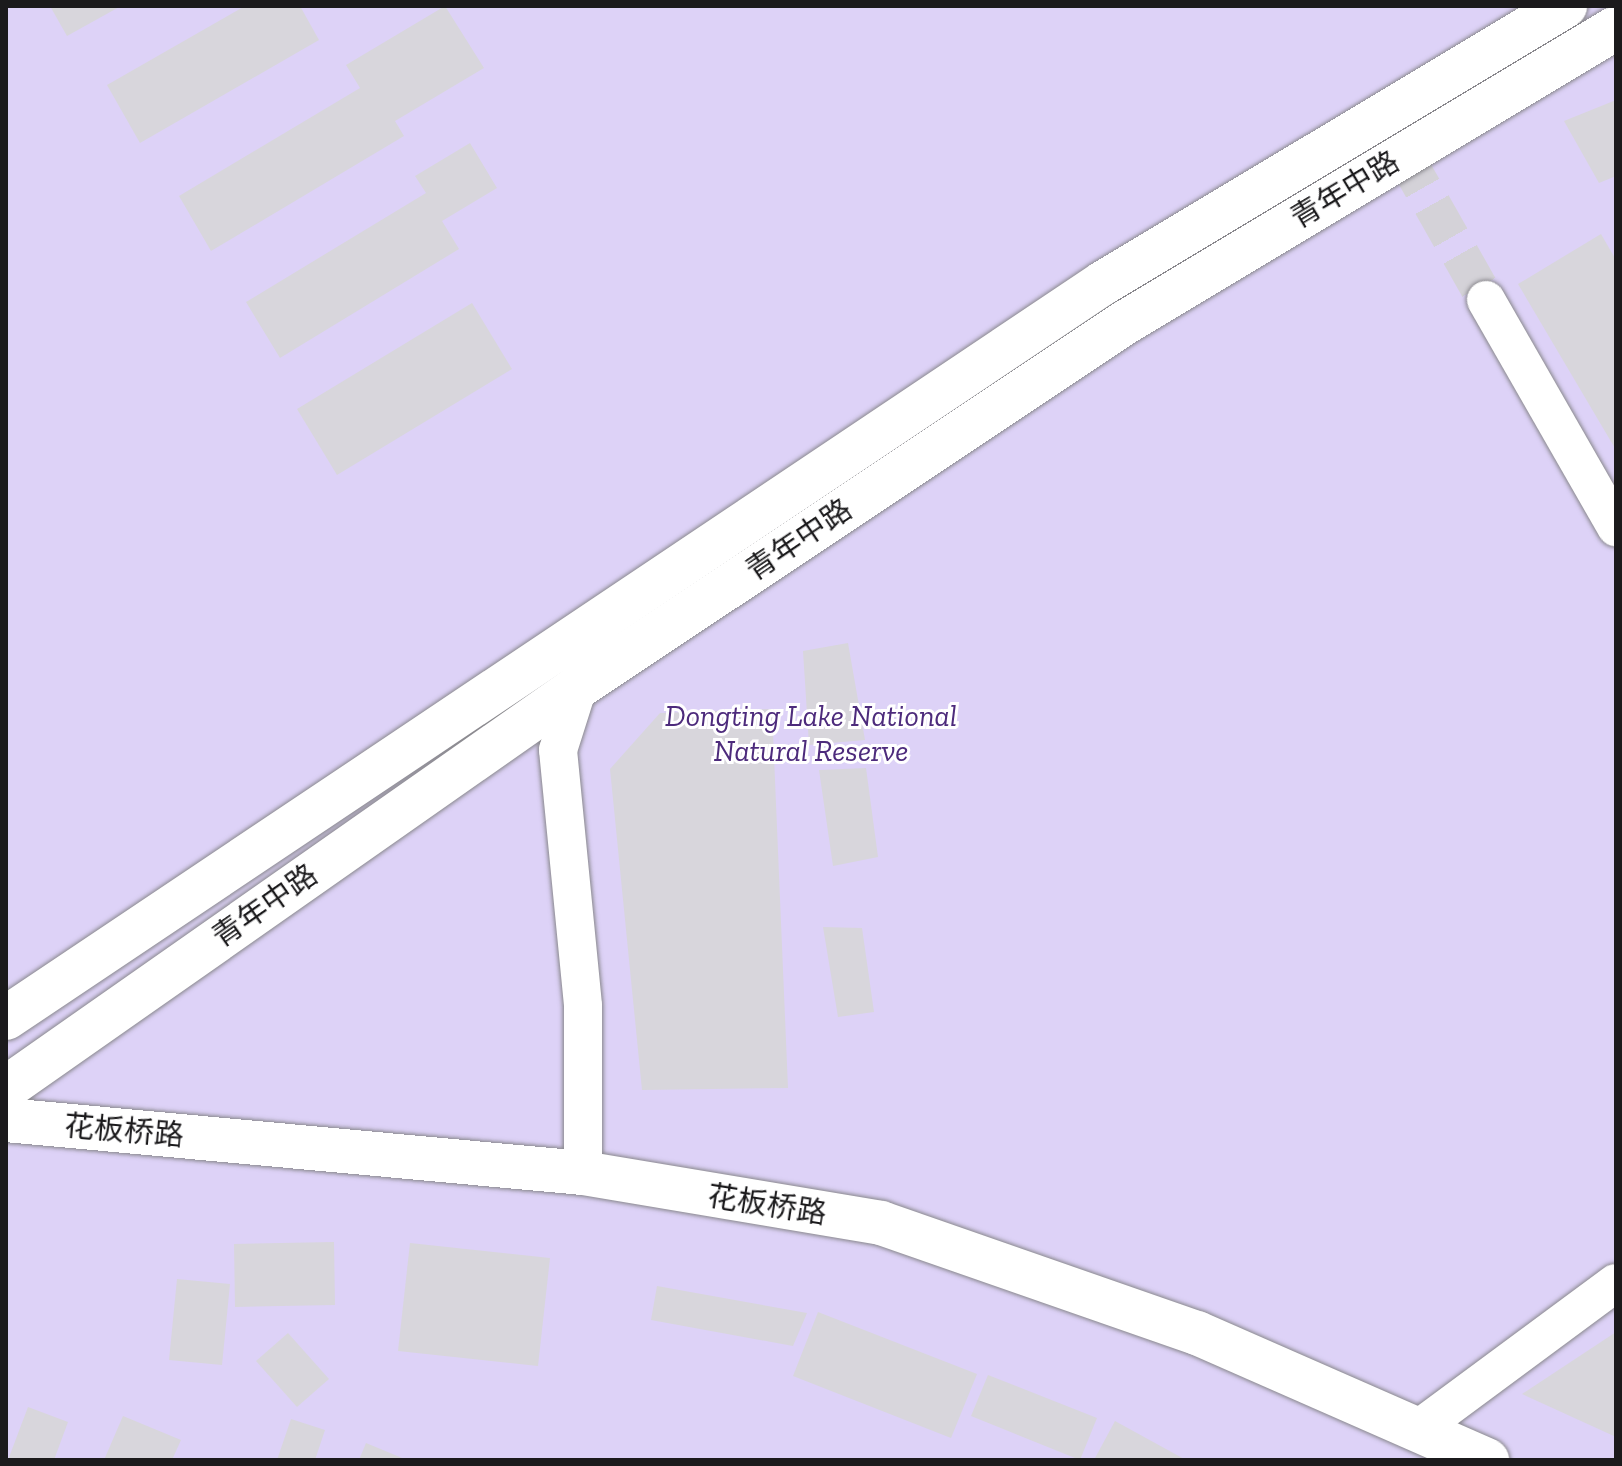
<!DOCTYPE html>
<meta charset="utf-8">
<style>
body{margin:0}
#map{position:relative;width:1622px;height:1466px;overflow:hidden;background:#f5f3f9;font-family:"Zilla Slab","Noto Sans SC",serif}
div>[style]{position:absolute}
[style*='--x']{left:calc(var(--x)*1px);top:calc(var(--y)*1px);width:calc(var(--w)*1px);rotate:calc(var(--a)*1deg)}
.green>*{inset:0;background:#ddd2f7}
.building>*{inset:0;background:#d8d6dc}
.minor-tunnel>*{height:38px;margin-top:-19px;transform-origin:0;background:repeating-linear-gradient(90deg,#d4d2d8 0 38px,transparent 0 57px)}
.roads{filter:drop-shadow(0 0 2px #89888d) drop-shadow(0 0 2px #89888d)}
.minor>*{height:38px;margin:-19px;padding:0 19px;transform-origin:19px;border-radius:19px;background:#fff}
.tertiary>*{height:44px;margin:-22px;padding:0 22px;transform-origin:22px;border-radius:22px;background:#fff}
.secondary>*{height:44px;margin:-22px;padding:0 22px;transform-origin:22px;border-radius:22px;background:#fff}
span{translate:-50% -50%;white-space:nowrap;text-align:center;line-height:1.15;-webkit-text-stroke:6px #fff;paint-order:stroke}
.street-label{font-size:30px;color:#1b1a1c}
.park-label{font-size:30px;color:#4d2b7c;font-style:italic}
.frame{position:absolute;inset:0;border:8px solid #1b1a1c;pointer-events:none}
</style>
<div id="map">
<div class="green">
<div style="clip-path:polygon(6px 6px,1616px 6px,1616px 1460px,6px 1460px)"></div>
</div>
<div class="building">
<div style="clip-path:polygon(50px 6px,121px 6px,67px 36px)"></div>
<div style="clip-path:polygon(245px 6px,300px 6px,319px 40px,140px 143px,107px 85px)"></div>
<div style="clip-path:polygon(445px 6px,484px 68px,395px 121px,404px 136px,211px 251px,179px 196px,360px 88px,346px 65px)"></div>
<div style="clip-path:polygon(1616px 100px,1616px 176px,1599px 183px,1564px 121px)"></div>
<div style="clip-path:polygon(470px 143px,497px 188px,442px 221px,459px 249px,280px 358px,246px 302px,426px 193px,415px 176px)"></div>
<div style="clip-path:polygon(1601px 234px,1616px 260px,1616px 450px,1518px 284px)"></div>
<div style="clip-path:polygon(472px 303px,512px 369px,337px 475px,297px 409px)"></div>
<div style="clip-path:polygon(848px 643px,865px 740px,809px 745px,803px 651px)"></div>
<div style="clip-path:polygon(772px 709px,788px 1088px,642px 1090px,610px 769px,660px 713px)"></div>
<div style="clip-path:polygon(866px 768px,878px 857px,833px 866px,819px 770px)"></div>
<div style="clip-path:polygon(823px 927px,862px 928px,874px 1012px,838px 1017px)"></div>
<div style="clip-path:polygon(334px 1242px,335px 1305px,235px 1307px,234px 1244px)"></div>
<div style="clip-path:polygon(410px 1243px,550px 1258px,538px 1366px,398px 1351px)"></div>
<div style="clip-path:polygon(177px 1279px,230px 1284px,222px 1365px,169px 1360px)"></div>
<div style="clip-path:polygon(657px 1286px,807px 1313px,793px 1346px,651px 1320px)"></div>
<div style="clip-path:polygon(818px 1312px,977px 1374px,951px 1438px,793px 1376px)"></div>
<div style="clip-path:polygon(1616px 1332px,1616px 1437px,1522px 1394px)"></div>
<div style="clip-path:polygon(288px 1333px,329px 1379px,297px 1407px,256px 1361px)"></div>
<div style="clip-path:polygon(988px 1375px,1097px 1418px,1080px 1460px,971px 1416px)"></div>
<div style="clip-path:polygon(28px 1407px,68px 1422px,54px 1460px,8px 1460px)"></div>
<div style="clip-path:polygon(123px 1416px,181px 1440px,172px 1460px,104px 1460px)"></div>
<div style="clip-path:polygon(291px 1419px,325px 1430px,315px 1460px,277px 1460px)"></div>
<div style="clip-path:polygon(1115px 1421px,1186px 1460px,1094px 1460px)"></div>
<div style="clip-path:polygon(366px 1443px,407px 1460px,359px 1460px)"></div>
</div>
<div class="minor-tunnel">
<div style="--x:1404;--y:155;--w:167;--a:60.5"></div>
</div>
<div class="roads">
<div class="minor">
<div style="--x:1486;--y:300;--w:262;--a:60.2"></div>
<div style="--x:578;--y:687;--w:66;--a:107.6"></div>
<div style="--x:558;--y:750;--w:257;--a:84.4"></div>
<div style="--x:583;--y:1006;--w:167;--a:90"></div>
<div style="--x:1417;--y:1430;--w:247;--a:-36.5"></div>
</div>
<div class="tertiary">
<div style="--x:6;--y:1120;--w:579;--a:5.25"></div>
<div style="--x:583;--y:1173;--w:302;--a:9.5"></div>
<div style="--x:881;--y:1223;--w:335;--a:19.2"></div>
<div style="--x:1197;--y:1333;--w:317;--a:23.7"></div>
</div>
<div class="secondary">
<div style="--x:6;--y:1018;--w:1320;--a:-33.82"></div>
<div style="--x:1103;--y:283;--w:539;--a:-30.95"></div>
<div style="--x:6;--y:1088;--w:699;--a:-35.03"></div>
<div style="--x:578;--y:687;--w:658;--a:-33.67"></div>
<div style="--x:1126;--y:322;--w:571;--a:-30.96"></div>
</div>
</div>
<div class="street-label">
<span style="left:1345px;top:190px;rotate:-31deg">青年中路</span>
<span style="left:799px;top:540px;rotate:-34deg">青年中路</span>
<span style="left:265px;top:906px;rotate:-35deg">青年中路</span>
<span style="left:124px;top:1131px;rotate:5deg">花板桥路</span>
<span style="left:767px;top:1205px;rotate:9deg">花板桥路</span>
</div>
<div class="park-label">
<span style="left:811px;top:733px">Dongting Lake National<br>Natural Reserve</span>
</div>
<div class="frame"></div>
</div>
